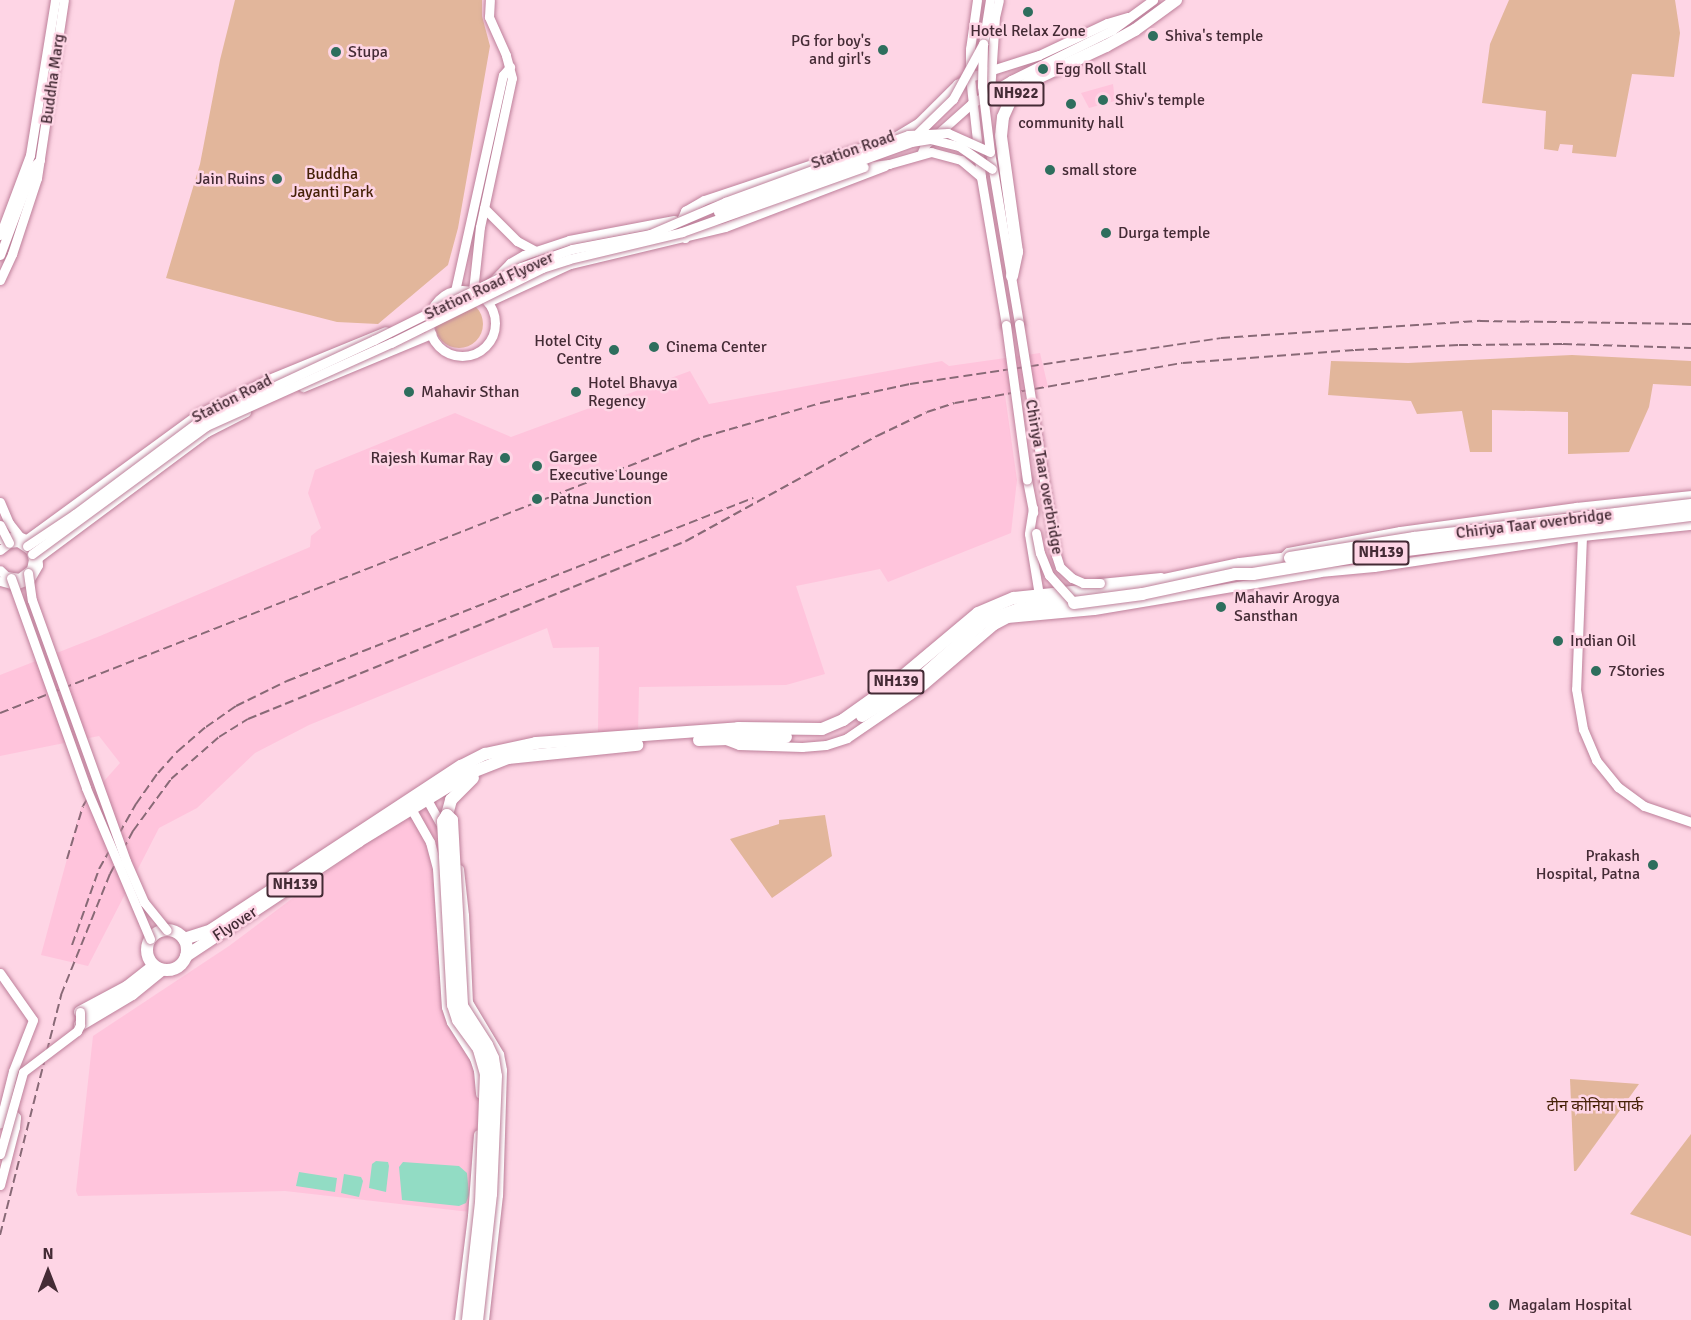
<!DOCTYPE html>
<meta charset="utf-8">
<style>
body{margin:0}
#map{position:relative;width:1691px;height:1320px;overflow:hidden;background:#fed5e5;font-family:Signika,"Noto Sans Devanagari",sans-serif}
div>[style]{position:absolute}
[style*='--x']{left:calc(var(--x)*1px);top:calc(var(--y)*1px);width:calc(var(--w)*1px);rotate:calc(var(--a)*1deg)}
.built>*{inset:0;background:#ffc4dc}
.green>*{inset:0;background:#e2b69b}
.round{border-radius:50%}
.water>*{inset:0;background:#92dcc4}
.roads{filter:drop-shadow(0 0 2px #bd809a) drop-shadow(0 0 2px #bd809a)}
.secondary>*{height:9px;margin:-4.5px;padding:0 4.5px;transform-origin:4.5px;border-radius:4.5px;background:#fff}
.secondary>.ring{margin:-4.5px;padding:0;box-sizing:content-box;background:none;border:9px solid #fff;border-radius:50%}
.primary>*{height:9px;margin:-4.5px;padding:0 4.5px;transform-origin:4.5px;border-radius:4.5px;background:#fff}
.highway>*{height:12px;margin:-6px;padding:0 6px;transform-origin:6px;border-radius:6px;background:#fff}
.highway>.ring{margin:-6px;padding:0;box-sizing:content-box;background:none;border:12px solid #fff;border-radius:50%}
.rail>*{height:2px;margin-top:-1px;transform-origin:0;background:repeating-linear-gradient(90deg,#886976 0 9px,transparent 0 13.5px)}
.bridges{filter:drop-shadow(0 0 2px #bd809a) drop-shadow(0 0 2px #bd809a)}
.secondary-bridge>*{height:9px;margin:-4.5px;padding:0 4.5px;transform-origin:4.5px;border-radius:4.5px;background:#fff}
.primary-bridge>*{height:9px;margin:-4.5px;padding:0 4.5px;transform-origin:4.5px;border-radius:4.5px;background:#fff}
.highway-bridge>*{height:12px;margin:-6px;padding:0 6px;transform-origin:6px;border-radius:6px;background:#fff}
.dots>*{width:16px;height:16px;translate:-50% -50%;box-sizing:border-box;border:3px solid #fed5e5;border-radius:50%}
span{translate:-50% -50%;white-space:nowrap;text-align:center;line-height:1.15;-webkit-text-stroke:5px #fed5e5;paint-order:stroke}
.shield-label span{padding:2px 4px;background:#fed5e5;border:2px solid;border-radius:4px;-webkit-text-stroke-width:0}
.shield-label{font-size:15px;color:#442b35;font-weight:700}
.poi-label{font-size:16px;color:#442b35}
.left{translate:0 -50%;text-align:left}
.right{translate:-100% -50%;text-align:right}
.street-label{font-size:16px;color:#442b35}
.park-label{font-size:16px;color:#452107}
.north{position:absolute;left:18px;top:1242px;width:60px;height:60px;-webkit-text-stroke:4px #fed5e5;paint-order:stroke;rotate:0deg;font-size:16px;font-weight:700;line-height:24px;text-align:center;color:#442b35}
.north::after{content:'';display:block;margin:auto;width:21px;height:27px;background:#442b35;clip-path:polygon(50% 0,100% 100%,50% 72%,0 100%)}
</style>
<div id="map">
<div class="built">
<div style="clip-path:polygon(1113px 84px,1115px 101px,1089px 108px,1081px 93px)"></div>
<div style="clip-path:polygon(1040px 353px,1048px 387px,1005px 395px,1017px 480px,1011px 533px,888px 582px,880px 569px,796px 586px,825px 674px,786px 685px,639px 687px,638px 733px,598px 732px,599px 647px,553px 648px,547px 628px,309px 725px,255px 753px,197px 808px,159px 828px,88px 966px,41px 955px,81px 807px,120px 763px,99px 736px,0 756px,0 675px,100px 636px,310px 547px,311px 536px,321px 528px,308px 493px,315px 470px,455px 413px,511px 437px,690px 371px,709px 404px,942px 361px,949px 366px)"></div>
<div style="clip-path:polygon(436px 795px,447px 967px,444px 1015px,474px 1061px,482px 1103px,470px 1212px,285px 1191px,78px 1196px,76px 1191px,93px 1036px,229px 946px,428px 796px)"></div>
</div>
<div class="green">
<div style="clip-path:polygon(235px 0,482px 0,482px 16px,490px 46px,458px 228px,448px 265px,378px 324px,337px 322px,166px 278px,200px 164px,220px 60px)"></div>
<div style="clip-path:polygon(1509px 0,1675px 0,1680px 33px,1674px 77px,1632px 74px,1616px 157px,1572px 153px,1573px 145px,1560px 144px,1558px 151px,1544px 149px,1546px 111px,1482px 103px,1490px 44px)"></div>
<div class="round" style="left:435px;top:300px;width:48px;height:48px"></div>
<div style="clip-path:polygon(1572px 355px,1691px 361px,1691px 386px,1653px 384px,1649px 407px,1629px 452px,1568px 454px,1568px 412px,1492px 410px,1492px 452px,1470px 452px,1462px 411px,1417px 414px,1411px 401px,1328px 395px,1331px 361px,1408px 363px)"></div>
<div style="clip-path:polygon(825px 815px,832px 856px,772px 898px,730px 839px,779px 824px,779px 820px)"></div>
<div style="clip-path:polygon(1570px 1079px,1639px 1084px,1576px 1171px,1574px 1171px)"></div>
<div style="clip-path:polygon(1691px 1134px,1691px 1236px,1630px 1214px)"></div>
</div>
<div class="water">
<div style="clip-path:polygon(376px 1161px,388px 1162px,389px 1166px,386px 1192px,369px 1188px,372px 1164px)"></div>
<div style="clip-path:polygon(403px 1162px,459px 1166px,467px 1173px,469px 1195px,466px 1203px,459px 1206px,402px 1200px,399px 1167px)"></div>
<div style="clip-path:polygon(299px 1172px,337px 1178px,335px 1192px,296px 1186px)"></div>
<div style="clip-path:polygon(344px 1174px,361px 1177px,363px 1181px,359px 1197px,341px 1193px)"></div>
</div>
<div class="roads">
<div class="secondary">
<div style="--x:977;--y:0;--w:49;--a:98.1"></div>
<div style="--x:970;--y:49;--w:28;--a:90"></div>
<div style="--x:970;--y:77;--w:101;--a:83.7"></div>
<div style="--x:983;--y:44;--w:45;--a:-81"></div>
<div style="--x:990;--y:92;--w:75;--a:-86.2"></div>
<div style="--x:995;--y:17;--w:17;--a:-77"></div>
<div style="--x:896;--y:136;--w:27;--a:-31"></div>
<div style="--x:919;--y:122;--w:54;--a:-45"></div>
<div style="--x:957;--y:84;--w:15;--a:-28"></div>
<div style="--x:970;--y:77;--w:72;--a:-17.7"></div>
<div style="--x:1039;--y:55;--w:75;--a:-25.2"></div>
<div style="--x:1107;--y:23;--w:22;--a:-16"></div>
<div style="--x:922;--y:152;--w:8;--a:-67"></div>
<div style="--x:925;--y:145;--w:62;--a:-41.7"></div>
<div style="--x:971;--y:104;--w:47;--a:-31"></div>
<div style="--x:1011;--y:80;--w:113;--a:-26.3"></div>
<div style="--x:1112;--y:30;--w:51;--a:-36.2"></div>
<div style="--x:484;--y:208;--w:47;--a:45"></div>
<div style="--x:517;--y:241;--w:21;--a:28"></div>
<div style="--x:0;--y:235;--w:85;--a:-69.4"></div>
<div style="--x:30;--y:155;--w:157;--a:-80.8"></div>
<div style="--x:685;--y:238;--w:20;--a:-99"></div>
<div style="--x:682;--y:218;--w:8;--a:-67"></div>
<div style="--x:685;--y:211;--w:22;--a:-30"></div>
<div style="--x:704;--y:200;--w:164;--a:-18.4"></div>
<div style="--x:0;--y:255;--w:94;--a:-69.4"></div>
<div style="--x:33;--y:167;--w:10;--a:-45"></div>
<div style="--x:0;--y:280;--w:29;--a:-65"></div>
<div style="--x:12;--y:254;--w:80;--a:-71.8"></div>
<div style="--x:37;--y:178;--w:180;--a:-81.4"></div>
<div class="ring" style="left:429px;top:290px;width:57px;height:57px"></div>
<div style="--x:455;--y:291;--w:221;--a:-77.5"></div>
<div style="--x:503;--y:75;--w:11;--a:-49"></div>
<div style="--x:473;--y:291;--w:64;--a:-83.8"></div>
<div style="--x:480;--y:227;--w:152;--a:-77.9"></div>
<div style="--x:512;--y:78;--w:24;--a:-105"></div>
<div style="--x:506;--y:55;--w:42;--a:-114.1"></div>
<div style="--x:489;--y:17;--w:17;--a:-87"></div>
<div style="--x:480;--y:294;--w:43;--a:-45.9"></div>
<div style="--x:510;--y:263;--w:16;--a:-30"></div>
<div style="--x:524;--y:255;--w:47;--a:-18.4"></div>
<div style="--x:569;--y:240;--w:107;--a:-10.8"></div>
<div style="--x:488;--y:302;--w:90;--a:-24.9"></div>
<div style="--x:570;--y:264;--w:159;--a:-13.4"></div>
<div style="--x:725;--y:227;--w:171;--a:-20.9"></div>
<div style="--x:303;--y:387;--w:139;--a:-22.5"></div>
<div style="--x:0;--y:502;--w:23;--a:67"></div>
<div style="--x:9;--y:523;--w:16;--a:52"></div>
<div style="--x:1582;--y:536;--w:153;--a:92.2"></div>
<div style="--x:1576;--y:689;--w:41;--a:80.1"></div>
<div style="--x:1583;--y:729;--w:34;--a:67"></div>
<div style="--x:1596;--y:760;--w:35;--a:51"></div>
<div style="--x:1618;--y:787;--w:32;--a:36"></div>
<div style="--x:1644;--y:806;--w:50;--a:18.8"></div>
<div style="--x:0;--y:539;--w:19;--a:-9"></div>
<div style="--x:19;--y:536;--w:12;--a:24"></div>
<div style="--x:27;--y:539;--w:212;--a:-36.2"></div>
<div style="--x:198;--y:414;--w:79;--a:-26.2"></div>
<div style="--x:269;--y:379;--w:126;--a:-22.3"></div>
<div style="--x:39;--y:557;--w:209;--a:-36.7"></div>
<div style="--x:207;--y:432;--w:44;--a:-27.1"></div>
<div style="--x:1281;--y:559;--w:10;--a:-45"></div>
<div style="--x:1288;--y:552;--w:114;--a:-10.6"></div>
<div style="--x:1400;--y:531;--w:178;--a:-7.8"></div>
<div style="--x:1576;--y:507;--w:116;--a:-6"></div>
<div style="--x:0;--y:581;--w:16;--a:15"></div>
<div style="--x:15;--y:585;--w:16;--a:-22"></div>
<div style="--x:30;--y:579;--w:16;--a:-60"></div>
<div style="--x:38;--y:565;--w:12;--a:-95"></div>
<div style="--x:726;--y:740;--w:14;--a:21"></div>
<div style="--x:739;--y:745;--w:63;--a:1.8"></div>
<div style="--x:802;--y:747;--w:24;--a:-5"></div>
<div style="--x:826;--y:745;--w:22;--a:-18"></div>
<div style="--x:847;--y:738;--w:88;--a:-34.4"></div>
<div style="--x:920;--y:688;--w:97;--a:-40.4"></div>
<div style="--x:994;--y:625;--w:15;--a:-28"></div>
<div style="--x:1007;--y:618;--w:87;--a:-5.3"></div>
<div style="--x:1094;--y:610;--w:229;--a:-9.5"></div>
<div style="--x:1320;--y:572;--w:54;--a:-5.3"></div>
<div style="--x:1374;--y:567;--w:210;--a:-8.5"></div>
<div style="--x:1582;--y:536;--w:110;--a:-5.8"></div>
<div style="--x:0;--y:973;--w:57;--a:54.9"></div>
<div style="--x:33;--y:1020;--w:55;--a:111.4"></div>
<div style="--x:13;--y:1071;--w:54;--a:104"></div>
<div style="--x:0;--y:1185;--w:60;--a:-75.5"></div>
<div style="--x:15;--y:1127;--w:10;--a:-84"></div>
<div style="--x:16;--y:1117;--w:11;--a:-131"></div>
</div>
<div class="primary">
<div style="--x:990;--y:152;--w:174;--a:80.4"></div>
<div style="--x:864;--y:167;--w:25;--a:-7"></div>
<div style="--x:889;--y:164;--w:44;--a:-15.9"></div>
<div style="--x:931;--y:152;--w:31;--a:15"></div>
<div style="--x:961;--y:160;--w:26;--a:40"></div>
<div style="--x:981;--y:177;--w:150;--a:80.4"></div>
<div style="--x:1027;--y:480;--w:33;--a:79"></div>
<div style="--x:1033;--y:508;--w:26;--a:99"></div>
<div style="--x:1029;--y:534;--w:62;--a:80.7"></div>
<div style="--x:0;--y:550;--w:11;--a:-38"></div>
<div style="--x:9;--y:543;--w:9;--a:-6"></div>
<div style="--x:18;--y:542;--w:14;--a:34"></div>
<div style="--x:30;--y:550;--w:9;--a:72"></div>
<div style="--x:33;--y:559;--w:10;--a:101"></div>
<div style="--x:31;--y:569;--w:15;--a:143"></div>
<div style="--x:19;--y:578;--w:13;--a:-171"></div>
<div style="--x:6;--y:576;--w:8;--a:-135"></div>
<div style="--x:1100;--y:583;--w:61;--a:-5.6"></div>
<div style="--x:425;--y:796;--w:38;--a:61"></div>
<div style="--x:409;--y:805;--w:43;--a:60.4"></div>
<div style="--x:430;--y:842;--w:28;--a:75"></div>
<div style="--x:437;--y:869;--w:138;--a:86.3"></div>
<div style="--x:446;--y:1007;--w:16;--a:72"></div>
<div style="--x:451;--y:1022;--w:43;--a:57.4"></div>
<div style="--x:474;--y:1058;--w:13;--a:72"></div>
<div style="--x:478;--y:1070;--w:24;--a:85"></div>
<div style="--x:459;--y:869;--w:46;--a:83.8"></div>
<div style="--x:464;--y:915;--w:87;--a:87.4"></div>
<div style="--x:468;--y:1002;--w:61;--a:59.2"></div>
<div style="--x:499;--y:1054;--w:16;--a:79"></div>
<div style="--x:502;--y:1070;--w:125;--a:91.8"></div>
<div style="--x:498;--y:1195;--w:126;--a:96.4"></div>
<div style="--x:459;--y:1320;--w:105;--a:-82.9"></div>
<div style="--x:472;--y:1216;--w:82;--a:-85.8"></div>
</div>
<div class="highway">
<div style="--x:1012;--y:276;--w:25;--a:-78"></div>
<div style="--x:1017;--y:252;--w:117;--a:-97.9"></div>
<div style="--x:1001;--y:136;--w:19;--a:-84"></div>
<div style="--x:1003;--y:117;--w:17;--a:-66"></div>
<div style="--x:1010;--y:101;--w:15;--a:-53"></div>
<div style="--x:1019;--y:89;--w:17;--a:-33"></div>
<div style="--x:1033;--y:80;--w:81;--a:-25"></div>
<div style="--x:1106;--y:46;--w:33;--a:-29"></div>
<div style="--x:1135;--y:30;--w:51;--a:-36.2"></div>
<div style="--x:862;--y:716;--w:65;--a:-32.5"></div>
<div style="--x:917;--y:681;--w:89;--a:-41.8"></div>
<div style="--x:983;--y:622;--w:37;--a:-20"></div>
<div style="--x:1018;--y:609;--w:56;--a:-6.1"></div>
<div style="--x:699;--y:740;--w:87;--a:-2"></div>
<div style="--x:447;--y:815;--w:16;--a:-75"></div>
<div style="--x:451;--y:800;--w:31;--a:-45"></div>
<div class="ring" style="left:147px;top:930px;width:28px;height:28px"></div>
<div style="--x:184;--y:939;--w:28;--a:-18"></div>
<div style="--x:211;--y:930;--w:299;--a:-33.3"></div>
<div style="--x:461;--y:766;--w:27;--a:-27"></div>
<div style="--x:485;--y:754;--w:52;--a:-12.2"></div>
<div style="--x:536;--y:743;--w:203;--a:-4.2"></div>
<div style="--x:738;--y:728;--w:84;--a:0.7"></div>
<div style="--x:822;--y:729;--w:23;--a:-23"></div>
<div style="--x:843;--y:720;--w:60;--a:-35.5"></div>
<div style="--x:892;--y:685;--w:112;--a:-39.9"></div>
<div style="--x:978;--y:613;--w:39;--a:-23"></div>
<div style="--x:1014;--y:598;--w:127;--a:-5.9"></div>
<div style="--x:1140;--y:585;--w:102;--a:-11.9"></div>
<div style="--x:1240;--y:564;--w:50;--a:-6.8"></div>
<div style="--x:186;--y:956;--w:208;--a:-33.6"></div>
<div style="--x:359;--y:841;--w:130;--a:-31.5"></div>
<div style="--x:470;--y:773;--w:41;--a:-21.5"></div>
<div style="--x:508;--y:758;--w:130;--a:-5.8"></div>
<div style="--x:80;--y:1012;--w:53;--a:-28"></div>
<div style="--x:127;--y:987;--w:34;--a:-38"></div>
<div style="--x:80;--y:1025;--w:61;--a:-30.8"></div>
<div style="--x:132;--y:994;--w:38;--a:-39"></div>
</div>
</div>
<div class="rail">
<div style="--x:0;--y:713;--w:755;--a:-21.44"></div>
<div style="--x:703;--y:437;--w:123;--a:-16.1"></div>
<div style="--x:821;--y:403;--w:91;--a:-12.1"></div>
<div style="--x:910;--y:384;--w:314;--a:-8.4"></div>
<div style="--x:1221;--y:338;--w:260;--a:-3.8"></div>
<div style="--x:1480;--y:321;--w:211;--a:0.8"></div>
<div style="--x:67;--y:859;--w:55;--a:-73.2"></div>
<div style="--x:83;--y:806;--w:12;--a:-59"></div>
<div style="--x:72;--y:945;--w:81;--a:-70.4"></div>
<div style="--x:99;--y:869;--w:75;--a:-60.4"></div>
<div style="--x:136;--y:804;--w:38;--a:-55"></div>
<div style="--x:158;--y:773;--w:30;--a:-48"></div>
<div style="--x:178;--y:751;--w:37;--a:-41"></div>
<div style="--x:206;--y:727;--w:37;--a:-35"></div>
<div style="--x:236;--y:706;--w:57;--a:-26.1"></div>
<div style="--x:287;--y:681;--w:501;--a:-21.44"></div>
<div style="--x:0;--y:1235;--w:248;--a:-75.7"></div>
<div style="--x:61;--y:995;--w:131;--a:-68"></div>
<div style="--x:110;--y:874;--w:49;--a:-61.9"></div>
<div style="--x:133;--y:831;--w:64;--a:-53.8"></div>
<div style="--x:171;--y:779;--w:64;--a:-41.2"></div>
<div style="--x:219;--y:737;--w:34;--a:-32"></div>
<div style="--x:248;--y:719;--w:473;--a:-22.1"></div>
<div style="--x:686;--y:541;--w:218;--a:-28.8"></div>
<div style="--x:877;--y:436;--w:55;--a:-25.6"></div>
<div style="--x:927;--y:412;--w:29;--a:-18"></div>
<div style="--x:955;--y:403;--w:231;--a:-10"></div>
<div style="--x:1183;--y:363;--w:172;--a:-4.3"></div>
<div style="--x:1355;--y:350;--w:104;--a:-2.8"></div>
<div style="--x:1459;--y:345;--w:104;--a:-0.6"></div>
<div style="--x:1563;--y:344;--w:128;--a:1.8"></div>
</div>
<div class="bridges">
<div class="secondary-bridge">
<div style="--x:983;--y:44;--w:42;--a:91.4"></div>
<div style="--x:982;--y:86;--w:66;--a:83.1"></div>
<div style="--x:718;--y:212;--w:205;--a:-19.9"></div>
<div style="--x:911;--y:142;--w:19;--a:-9"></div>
<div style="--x:930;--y:139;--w:30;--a:14"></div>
<div style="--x:959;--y:146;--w:40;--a:34.9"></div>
<div style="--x:0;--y:525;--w:20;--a:63"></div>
<div style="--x:0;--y:1154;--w:85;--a:-74.3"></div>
<div style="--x:23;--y:1072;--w:68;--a:-37.2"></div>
<div style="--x:77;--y:1031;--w:7;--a:-63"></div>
<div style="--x:80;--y:1025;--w:13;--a:-90"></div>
</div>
<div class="primary-bridge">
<div style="--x:918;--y:133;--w:49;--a:-44.2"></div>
<div style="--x:953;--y:99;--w:63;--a:-61.4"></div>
<div style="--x:1019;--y:324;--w:234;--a:80.9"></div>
<div style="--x:1056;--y:555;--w:13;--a:72"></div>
<div style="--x:1060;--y:567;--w:16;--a:43"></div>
<div style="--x:1072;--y:578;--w:12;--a:24"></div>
<div style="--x:1083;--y:583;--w:17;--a:0"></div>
<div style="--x:1006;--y:325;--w:156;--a:82.3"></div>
<div style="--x:1036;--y:533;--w:20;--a:79"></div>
<div style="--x:1040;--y:553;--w:24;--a:68"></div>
<div style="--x:1049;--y:575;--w:38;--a:48"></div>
<div style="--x:27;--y:546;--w:58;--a:-33.7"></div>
<div style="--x:75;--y:514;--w:154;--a:-36.8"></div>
<div style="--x:198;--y:422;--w:194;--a:-25"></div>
<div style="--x:374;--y:340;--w:164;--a:-26.4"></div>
<div style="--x:521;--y:267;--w:54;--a:-19.4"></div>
<div style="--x:572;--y:249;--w:79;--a:-10.9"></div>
<div style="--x:650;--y:234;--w:82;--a:-23.1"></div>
<div style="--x:725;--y:202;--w:195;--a:-20.1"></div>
<div style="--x:908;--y:135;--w:40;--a:-2.9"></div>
<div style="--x:948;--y:133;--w:46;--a:24.3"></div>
<div style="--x:32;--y:554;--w:216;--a:-36.3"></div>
<div style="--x:206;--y:426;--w:203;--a:-24.2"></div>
<div style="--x:391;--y:343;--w:169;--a:-26.4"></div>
<div style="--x:542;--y:268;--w:28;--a:-18"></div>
<div style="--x:569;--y:259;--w:116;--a:-13.4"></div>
<div style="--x:682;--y:232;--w:193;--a:-19.7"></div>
<div style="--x:28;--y:573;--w:27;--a:82"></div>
<div style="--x:32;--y:600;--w:277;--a:70.2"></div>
<div style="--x:126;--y:861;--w:45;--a:66.3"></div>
<div style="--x:144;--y:902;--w:36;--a:51"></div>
<div style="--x:11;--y:578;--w:223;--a:70.3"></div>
<div style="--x:86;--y:788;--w:164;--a:67"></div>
</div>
<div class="highway-bridge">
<div style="--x:1290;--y:558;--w:126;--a:-9.2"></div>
<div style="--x:1414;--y:538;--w:279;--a:-6.8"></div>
<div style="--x:1074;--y:603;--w:69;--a:-7.5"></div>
<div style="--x:1142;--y:594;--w:95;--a:-12.1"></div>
<div style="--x:1235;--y:574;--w:18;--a:0"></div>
<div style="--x:1253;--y:574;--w:115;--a:-9.5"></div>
<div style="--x:1366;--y:555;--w:327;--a:-7"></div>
<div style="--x:468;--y:1320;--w:118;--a:-83.7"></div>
<div style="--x:481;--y:1203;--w:129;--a:-87.8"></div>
<div style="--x:486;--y:1074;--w:26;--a:-106"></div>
<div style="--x:479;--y:1049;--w:36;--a:-126"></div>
<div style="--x:458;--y:1020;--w:16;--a:-108"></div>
<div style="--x:453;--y:1005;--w:184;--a:-93.1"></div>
<div style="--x:443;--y:821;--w:7;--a:-56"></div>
<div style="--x:447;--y:815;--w:7;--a:45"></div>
<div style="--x:452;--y:820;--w:186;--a:86.9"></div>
<div style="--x:462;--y:1006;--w:46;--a:57.3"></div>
<div style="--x:487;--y:1045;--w:14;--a:65"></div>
<div style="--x:493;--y:1058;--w:18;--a:81"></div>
<div style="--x:496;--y:1076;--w:118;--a:92.4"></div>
<div style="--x:491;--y:1194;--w:127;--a:96.3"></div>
</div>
</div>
<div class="dots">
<div style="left:1028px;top:12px;background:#2e6e5d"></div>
<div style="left:1153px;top:36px;background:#2e6e5d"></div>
<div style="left:883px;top:50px;background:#2e6e5d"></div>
<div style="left:336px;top:52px;background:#2e6e5d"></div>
<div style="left:1043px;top:69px;background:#2e6e5d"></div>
<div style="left:1103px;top:100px;background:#2e6e5d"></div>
<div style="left:1071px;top:104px;background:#2e6e5d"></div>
<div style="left:1050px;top:170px;background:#2e6e5d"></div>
<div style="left:277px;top:179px;background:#2e6e5d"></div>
<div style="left:1106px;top:233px;background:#2e6e5d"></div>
<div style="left:654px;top:347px;background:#2e6e5d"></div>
<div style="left:614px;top:350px;background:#2e6e5d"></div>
<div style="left:409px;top:392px;background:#2e6e5d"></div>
<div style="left:576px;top:392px;background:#2e6e5d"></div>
<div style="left:505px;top:458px;background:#2e6e5d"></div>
<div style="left:537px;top:466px;background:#2e6e5d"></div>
<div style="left:537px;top:499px;background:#2e6e5d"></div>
<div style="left:1221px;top:607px;background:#2e6e5d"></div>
<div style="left:1558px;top:641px;background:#2e6e5d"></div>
<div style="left:1596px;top:671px;background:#2e6e5d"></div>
<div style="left:1653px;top:865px;background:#2e6e5d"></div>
<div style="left:1494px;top:1305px;background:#2e6e5d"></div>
</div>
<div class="shield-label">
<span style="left:1016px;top:94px">NH922</span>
<span style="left:1381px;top:553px">NH139</span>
<span style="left:896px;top:682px">NH139</span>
<span style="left:295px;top:885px">NH139</span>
</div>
<div class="poi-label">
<span style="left:1028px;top:31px">Hotel Relax Zone</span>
<span class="left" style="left:1165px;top:36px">Shiva's temple</span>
<span class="right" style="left:871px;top:50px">PG for boy's<br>and girl's</span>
<span class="left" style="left:348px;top:52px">Stupa</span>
<span class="left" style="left:1055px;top:69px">Egg Roll Stall</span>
<span class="left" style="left:1115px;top:100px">Shiv's temple</span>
<span style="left:1071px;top:123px">community hall</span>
<span class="left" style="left:1062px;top:170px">small store</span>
<span class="right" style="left:265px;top:179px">Jain Ruins</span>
<span class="left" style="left:1118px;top:233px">Durga temple</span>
<span class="right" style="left:602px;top:350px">Hotel City<br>Centre</span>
<span class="left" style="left:666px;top:347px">Cinema Center</span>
<span class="left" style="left:588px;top:392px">Hotel Bhavya<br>Regency</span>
<span class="left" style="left:421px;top:392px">Mahavir Sthan</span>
<span class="left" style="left:549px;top:466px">Gargee<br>Executive Lounge</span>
<span class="right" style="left:493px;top:458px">Rajesh Kumar Ray</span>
<span class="left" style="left:550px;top:499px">Patna Junction</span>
<span class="left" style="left:1234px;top:607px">Mahavir Arogya<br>Sansthan</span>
<span class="left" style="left:1570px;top:641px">Indian Oil</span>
<span class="left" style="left:1608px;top:671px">7Stories</span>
<span class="right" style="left:1640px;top:865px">Prakash<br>Hospital, Patna</span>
<span class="left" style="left:1508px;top:1305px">Magalam Hospital</span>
</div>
<div class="street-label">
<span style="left:53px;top:79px;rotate:-82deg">Buddha Marg</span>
<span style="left:853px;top:150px;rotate:-19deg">Station Road</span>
<span style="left:489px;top:286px;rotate:-25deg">Station Road Flyover</span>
<span style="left:232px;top:399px;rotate:-27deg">Station Road</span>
<span style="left:1044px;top:477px;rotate:80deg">Chiriya Taar overbridge</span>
<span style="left:1534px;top:524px;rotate:-7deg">Chiriya Taar overbridge</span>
<span style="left:235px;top:924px;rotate:-33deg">Flyover</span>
</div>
<div class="park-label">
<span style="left:332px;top:183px">Buddha<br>Jayanti Park</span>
<span style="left:1595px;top:1106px">टीन कोनिया पार्क</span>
</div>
<div class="north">N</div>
</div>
